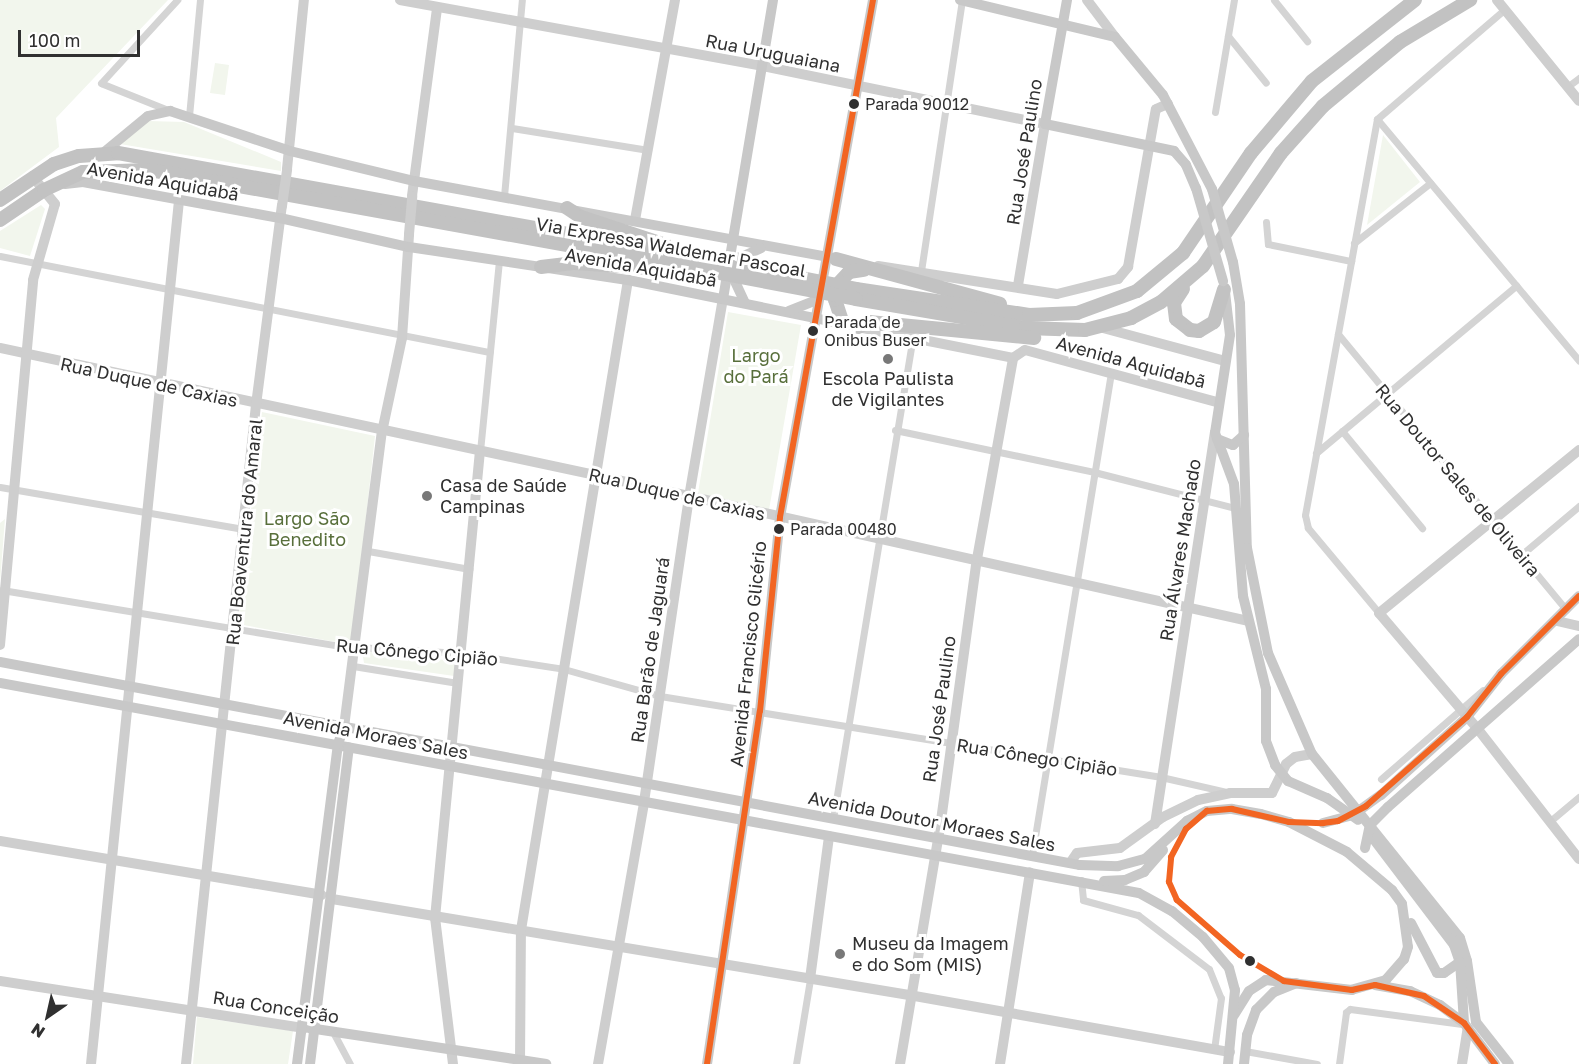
<!DOCTYPE html>
<meta charset="utf-8">
<style>
body{margin:0}
#map{position:relative;width:1579px;height:1064px;overflow:hidden;background:#fff;font-family:"Golos Text",sans-serif}
div>[style]{position:absolute}
[style*='--x']{left:calc(var(--x)*1px);top:calc(var(--y)*1px);width:calc(var(--w)*1px);rotate:calc(var(--a)*1deg)}
.green>*{inset:0;background:#f2f6ed}
.street>*{height:7px;margin:-3.5px;padding:0 3.5px;transform-origin:3.5px;border-radius:3.5px;background:#d4d4d4}
.secondary>*{height:10px;margin:-5px;padding:0 5px;transform-origin:5px;border-radius:5px;background:#cecece}
.primary>*{height:10px;margin:-5px;padding:0 5px;transform-origin:5px;border-radius:5px;background:#c8c8c8}
.highway>*{height:14px;margin:-7px;padding:0 7px;transform-origin:7px;border-radius:7px;background:#c2c2c2}
.secondary-bridge>*{height:10px;margin:-5px;padding:0 5px;transform-origin:5px;border-radius:5px;background:#cecece}
.primary-bridge>*{height:10px;margin:-5px;padding:0 5px;transform-origin:5px;border-radius:5px;background:#c8c8c8}
.highway-bridge>*{height:14px;margin:-7px;padding:0 7px;transform-origin:7px;border-radius:7px;background:#c2c2c2}
.bus-1>*{height:6px;margin:-3px;padding:0 3px;transform-origin:3px;border-radius:3px;background:#f26522}
.dots>*{width:16px;height:16px;translate:-50% -50%;box-sizing:border-box;border:3px solid #fff;border-radius:50%}
span{translate:-50% -50%;white-space:nowrap;text-align:center;line-height:1.15;-webkit-text-stroke:6px #fff;paint-order:stroke}
.bus-label{font-size:16px;color:#303030}
.left{translate:0 -50%;text-align:left}
.street-label{font-size:18px;color:#303030}
.park-label{font-size:18px;color:#586f3b}
.poi-label{font-size:18px;color:#303030}
.north{position:absolute;left:18px;top:986px;width:60px;height:60px;-webkit-text-stroke:4px #fff;paint-order:stroke;rotate:214deg;font-size:16px;font-weight:700;line-height:24px;text-align:center;color:#303030}
.north::after{content:'';display:block;margin:auto;width:21px;height:27px;background:#303030;clip-path:polygon(50% 0,100% 100%,50% 72%,0 100%)}
.scale{position:absolute;left:18px;top:30px;width:122px;height:27px;box-sizing:border-box;border:3px solid #303030;border-top:0;padding-left:8px;font-size:18px;line-height:21px;white-space:nowrap;color:#303030;-webkit-text-stroke:4px #fff;paint-order:stroke}
</style>
<div id="map">
<div class="green">
<div style="clip-path:polygon(0 0,168px 0,56px 118px,59px 147px,0 191px)"></div>
<div style="clip-path:polygon(215px 63px,229px 65px,225px 95px,210px 93px)"></div>
<div style="clip-path:polygon(148px 121px,184px 122px,281px 162px,281px 171px,120px 144px)"></div>
<div style="clip-path:polygon(1383px 135px,1420px 182px,1367px 225px)"></div>
<div style="clip-path:polygon(41px 205px,45px 209px,30px 256px,0 248px,0 231px)"></div>
<div style="clip-path:polygon(728px 312px,801px 325px,769px 510px,698px 493px)"></div>
<div style="clip-path:polygon(262px 412px,375px 436px,352px 645px,238px 624px)"></div>
<div style="clip-path:polygon(5px 519px,0 582px,0 523px)"></div>
<div style="clip-path:polygon(362px 651px,455px 661px,454px 676px,364px 663px)"></div>
<div style="clip-path:polygon(197px 1017px,293px 1031px,288px 1064px,193px 1064px)"></div>
</div>
<div class="street">
<div style="--x:1274;--y:0;--w:53;--a:51.2"></div>
<div style="--x:1228;--y:36;--w:60;--a:51"></div>
<div style="--x:1567;--y:87;--w:15;--a:-37"></div>
<div style="--x:168;--y:110;--w:72;--a:-158.1"></div>
<div style="--x:101;--y:83;--w:113;--a:-47.5"></div>
<div style="--x:1215;--y:112;--w:114;--a:-80.4"></div>
<div style="--x:189;--y:116;--w:117;--a:-84.6"></div>
<div style="--x:1377;--y:119;--w:315;--a:50.1"></div>
<div style="--x:512;--y:128;--w:138;--a:9.2"></div>
<div style="--x:504;--y:196;--w:197;--a:-84.8"></div>
<div style="--x:1266;--y:222;--w:22;--a:85"></div>
<div style="--x:1268;--y:244;--w:85;--a:11.6"></div>
<div style="--x:1354;--y:243;--w:97;--a:-38.3"></div>
<div style="--x:0;--y:256;--w:499;--a:11.1"></div>
<div style="--x:921;--y:271;--w:274;--a:-81.4"></div>
<div style="--x:1338;--y:334;--w:358;--a:50.4"></div>
<div style="--x:895;--y:430;--w:203;--a:11.9"></div>
<div style="--x:1094;--y:472;--w:146;--a:14.3"></div>
<div style="--x:1342;--y:431;--w:126;--a:50.5"></div>
<div style="--x:480;--y:451;--w:190;--a:-84.3"></div>
<div style="--x:1316;--y:453;--w:261;--a:-39.9"></div>
<div style="--x:0;--y:487;--w:247;--a:9.8"></div>
<div style="--x:368;--y:551;--w:103;--a:10.1"></div>
<div style="--x:1521;--y:555;--w:76;--a:-40.2"></div>
<div style="--x:2;--y:590;--w:342;--a:9.4"></div>
<div style="--x:339;--y:646;--w:122;--a:3.3"></div>
<div style="--x:461;--y:653;--w:104;--a:8.8"></div>
<div style="--x:564;--y:669;--w:100;--a:15.7"></div>
<div style="--x:660;--y:696;--w:508;--a:9.18"></div>
<div style="--x:1161;--y:777;--w:68;--a:12.8"></div>
<div style="--x:1379;--y:613;--w:111;--a:-129.9"></div>
<div style="--x:1308;--y:528;--w:13;--a:-103"></div>
<div style="--x:1305;--y:515;--w:402;--a:-79.7"></div>
<div style="--x:1377;--y:119;--w:169;--a:-40.7"></div>
<div style="--x:353;--y:666;--w:106;--a:9.2"></div>
<div style="--x:1381;--y:779;--w:135;--a:-41.1"></div>
<div style="--x:833;--y:819;--w:485;--a:-80.6"></div>
<div style="--x:1549;--y:822;--w:39;--a:-40"></div>
<div style="--x:1032;--y:855;--w:488;--a:-80.7"></div>
<div style="--x:1081;--y:880;--w:20;--a:84"></div>
<div style="--x:1083;--y:900;--w:57;--a:15.3"></div>
<div style="--x:1138;--y:915;--w:89;--a:37.3"></div>
<div style="--x:1209;--y:969;--w:31;--a:68"></div>
<div style="--x:1221;--y:998;--w:52;--a:97.7"></div>
<div style="--x:333;--y:1032;--w:36;--a:62"></div>
<div style="--x:1245;--y:1051;--w:73;--a:10.2"></div>
<div style="--x:796;--y:1064;--w:86;--a:-80.6"></div>
<div style="--x:1339;--y:1064;--w:52;--a:-82.3"></div>
<div style="--x:1346;--y:1012;--w:5;--a:-37"></div>
<div style="--x:1350;--y:1009;--w:113;--a:7.6"></div>
</div>
<div class="secondary">
<div style="--x:400;--y:0;--w:368;--a:10.3"></div>
<div style="--x:762;--y:66;--w:289;--a:11.6"></div>
<div style="--x:1045;--y:124;--w:164;--a:99.5"></div>
<div style="--x:1087;--y:0;--w:46;--a:52.9"></div>
<div style="--x:1497;--y:0;--w:130;--a:50.9"></div>
<div style="--x:287;--y:169;--w:170;--a:-84.3"></div>
<div style="--x:412;--y:196;--w:190;--a:-82.4"></div>
<div style="--x:635;--y:220;--w:224;--a:-79.7"></div>
<div style="--x:878;--y:266;--w:181;--a:8.9"></div>
<div style="--x:1057;--y:294;--w:63;--a:-13.8"></div>
<div style="--x:1118;--y:279;--w:16;--a:-50"></div>
<div style="--x:1128;--y:267;--w:160;--a:-80"></div>
<div style="--x:1156;--y:109;--w:13;--a:-23"></div>
<div style="--x:858;--y:327;--w:158;--a:11.3"></div>
<div style="--x:1103;--y:328;--w:126;--a:15.1"></div>
<div style="--x:0;--y:348;--w:608;--a:12.05"></div>
<div style="--x:595;--y:475;--w:669;--a:12.6"></div>
<div style="--x:1579;--y:450;--w:258;--a:140.8"></div>
<div style="--x:1379;--y:613;--w:151;--a:49.6"></div>
<div style="--x:1477;--y:728;--w:166;--a:52.1"></div>
<div style="--x:1557;--y:621;--w:22;--a:13"></div>
<div style="--x:0;--y:645;--w:366;--a:-84.8"></div>
<div style="--x:33;--y:280;--w:79;--a:-73.9"></div>
<div style="--x:55;--y:204;--w:36;--a:-129"></div>
<div style="--x:344;--y:727;--w:297;--a:-82.7"></div>
<div style="--x:382;--y:432;--w:96;--a:-78"></div>
<div style="--x:402;--y:338;--w:104;--a:-86.1"></div>
<div style="--x:1155;--y:824;--w:396;--a:-81.3"></div>
<div style="--x:0;--y:841;--w:326;--a:9.5"></div>
<div style="--x:1070;--y:863;--w:12;--a:-55"></div>
<div style="--x:1077;--y:853;--w:43;--a:-6.6"></div>
<div style="--x:1120;--y:848;--w:53;--a:-35.8"></div>
<div style="--x:1163;--y:817;--w:39;--a:-26"></div>
<div style="--x:1198;--y:800;--w:33;--a:-12"></div>
<div style="--x:1230;--y:793;--w:42;--a:0"></div>
<div style="--x:1272;--y:793;--w:32;--a:-64"></div>
<div style="--x:1286;--y:764;--w:11;--a:-38"></div>
<div style="--x:1295;--y:757;--w:17;--a:-10"></div>
<div style="--x:332;--y:899;--w:585;--a:9.45"></div>
<div style="--x:909;--y:995;--w:326;--a:10.1"></div>
<div style="--x:810;--y:979;--w:144;--a:-82.4"></div>
<div style="--x:0;--y:981;--w:308;--a:8.8"></div>
<div style="--x:91;--y:1064;--w:868;--a:-84.18"></div>
<div style="--x:186;--y:1064;--w:663;--a:-83.94"></div>
<div style="--x:256;--y:405;--w:201;--a:-82.6"></div>
<div style="--x:453;--y:1064;--w:147;--a:-97"></div>
<div style="--x:435;--y:918;--w:469;--a:-84.5"></div>
<div style="--x:520;--y:1064;--w:134;--a:-89.6"></div>
<div style="--x:521;--y:930;--w:659;--a:-80.65"></div>
<div style="--x:598;--y:1064;--w:266;--a:-80"></div>
<div style="--x:644;--y:802;--w:308;--a:-81.6"></div>
<div style="--x:689;--y:497;--w:201;--a:-80.3"></div>
<div style="--x:900;--y:1064;--w:239;--a:-80.4"></div>
<div style="--x:940;--y:828;--w:272;--a:-82.2"></div>
<div style="--x:977;--y:559;--w:204;--a:-79.8"></div>
<div style="--x:1013;--y:358;--w:14;--a:-34"></div>
<div style="--x:1025;--y:350;--w:199;--a:15.2"></div>
<div style="--x:1000;--y:1064;--w:194;--a:-81.1"></div>
<div style="--x:1462;--y:1064;--w:36;--a:-81"></div>
</div>
<div class="primary">
<div style="--x:960;--y:0;--w:159;--a:13.4"></div>
<div style="--x:1115;--y:37;--w:75;--a:50.4"></div>
<div style="--x:1163;--y:95;--w:106;--a:62.5"></div>
<div style="--x:1067;--y:0;--w:126;--a:100.1"></div>
<div style="--x:1045;--y:124;--w:132;--a:11.8"></div>
<div style="--x:1174;--y:151;--w:18;--a:49"></div>
<div style="--x:1186;--y:165;--w:25;--a:67"></div>
<div style="--x:103;--y:153;--w:58;--a:-39.4"></div>
<div style="--x:148;--y:116;--w:23;--a:-13"></div>
<div style="--x:170;--y:111;--w:126;--a:18.4"></div>
<div style="--x:290;--y:151;--w:128;--a:13.6"></div>
<div style="--x:414;--y:181;--w:426;--a:10.4"></div>
<div style="--x:65;--y:184;--w:18;--a:-6"></div>
<div style="--x:83;--y:182;--w:200;--a:10.4"></div>
<div style="--x:280;--y:218;--w:132;--a:12.7"></div>
<div style="--x:409;--y:247;--w:221;--a:8.6"></div>
<div style="--x:628;--y:280;--w:226;--a:11.5"></div>
<div style="--x:1233;--y:262;--w:43;--a:80.5"></div>
<div style="--x:1240;--y:304;--w:244;--a:88.4"></div>
<div style="--x:1247;--y:548;--w:107;--a:78.7"></div>
<div style="--x:1268;--y:653;--w:110;--a:66.5"></div>
<div style="--x:1312;--y:754;--w:236;--a:51.2"></div>
<div style="--x:1460;--y:938;--w:24;--a:73"></div>
<div style="--x:1467;--y:961;--w:62;--a:81.6"></div>
<div style="--x:1476;--y:1022;--w:53;--a:51.8"></div>
<div style="--x:1225;--y:292;--w:43;--a:83.4"></div>
<div style="--x:1230;--y:335;--w:99;--a:98.7"></div>
<div style="--x:1215;--y:433;--w:54;--a:69.6"></div>
<div style="--x:1234;--y:484;--w:112;--a:85.4"></div>
<div style="--x:1243;--y:596;--w:96;--a:76.1"></div>
<div style="--x:1266;--y:689;--w:52;--a:90"></div>
<div style="--x:1266;--y:741;--w:26;--a:69"></div>
<div style="--x:1275;--y:765;--w:21;--a:51"></div>
<div style="--x:1288;--y:781;--w:43;--a:23.6"></div>
<div style="--x:1327;--y:798;--w:38;--a:35"></div>
<div style="--x:723;--y:299;--w:303;--a:-80.5"></div>
<div style="--x:745;--y:303;--w:26;--a:-115"></div>
<div style="--x:734;--y:279;--w:22;--a:-77"></div>
<div style="--x:739;--y:258;--w:24;--a:-24"></div>
<div style="--x:789;--y:311;--w:32;--a:-22"></div>
<div style="--x:1217;--y:439;--w:17;--a:21"></div>
<div style="--x:1233;--y:445;--w:15;--a:-42"></div>
<div style="--x:0;--y:662;--w:1099;--a:10.65"></div>
<div style="--x:1080;--y:865;--w:38;--a:2"></div>
<div style="--x:1118;--y:866;--w:28;--a:-15"></div>
<div style="--x:1145;--y:859;--w:57;--a:-42.1"></div>
<div style="--x:1187;--y:821;--w:22;--a:-27"></div>
<div style="--x:1207;--y:811;--w:25;--a:-5"></div>
<div style="--x:1232;--y:809;--w:29;--a:10"></div>
<div style="--x:1261;--y:814;--w:29;--a:16"></div>
<div style="--x:1289;--y:822;--w:65;--a:27.3"></div>
<div style="--x:1347;--y:852;--w:59;--a:40.2"></div>
<div style="--x:1392;--y:890;--w:17;--a:54"></div>
<div style="--x:1402;--y:904;--w:43;--a:82.1"></div>
<div style="--x:1408;--y:947;--w:13;--a:108"></div>
<div style="--x:1404;--y:959;--w:28;--a:131"></div>
<div style="--x:1386;--y:980;--w:35;--a:164"></div>
<div style="--x:1352;--y:990;--w:87;--a:-173.4"></div>
<div style="--x:1266;--y:980;--w:20;--a:147"></div>
<div style="--x:1249;--y:991;--w:28;--a:122"></div>
<div style="--x:0;--y:683;--w:1158;--a:10.45"></div>
<div style="--x:1139;--y:893;--w:38;--a:29"></div>
<div style="--x:1172;--y:911;--w:40;--a:40"></div>
<div style="--x:1203;--y:937;--w:40;--a:50"></div>
<div style="--x:1229;--y:968;--w:23;--a:75"></div>
<div style="--x:1235;--y:990;--w:74;--a:95.4"></div>
<div style="--x:1381;--y:795;--w:116;--a:-42.2"></div>
<div style="--x:1467;--y:717;--w:55;--a:-51.7"></div>
<div style="--x:1501;--y:674;--w:110;--a:-45"></div>
<div style="--x:1388;--y:807;--w:254;--a:-41.3"></div>
<div style="--x:1372;--y:837;--w:136;--a:52.8"></div>
<div style="--x:1454;--y:945;--w:18;--a:71"></div>
<div style="--x:1460;--y:962;--w:61;--a:86.2"></div>
<div style="--x:1104;--y:881;--w:21;--a:-3"></div>
<div style="--x:1125;--y:880;--w:21;--a:-23"></div>
<div style="--x:1144;--y:872;--w:29;--a:-49"></div>
<div style="--x:1411;--y:923;--w:56;--a:62.5"></div>
<div style="--x:1437;--y:973;--w:7;--a:0"></div>
<div style="--x:1444;--y:973;--w:19;--a:-35"></div>
<div style="--x:1375;--y:985;--w:36;--a:10"></div>
<div style="--x:1410;--y:991;--w:33;--a:25"></div>
<div style="--x:1440;--y:1005;--w:30;--a:37"></div>
<div style="--x:1464;--y:1023;--w:51;--a:52.9"></div>
<div style="--x:309;--y:1028;--w:240;--a:8.6"></div>
<div style="--x:297;--y:1064;--w:323;--a:-82.7"></div>
<div style="--x:338;--y:744;--w:18;--a:-71"></div>
<div style="--x:310;--y:1064;--w:319;--a:-83"></div>
<div style="--x:707;--y:1064;--w:357;--a:-81.5"></div>
<div style="--x:760;--y:711;--w:195;--a:-84.1"></div>
<div style="--x:780;--y:517;--w:525;--a:-79.8"></div>
<div style="--x:1244;--y:1064;--w:29;--a:-84"></div>
<div style="--x:1247;--y:1035;--w:27;--a:-70"></div>
<div style="--x:1256;--y:1010;--w:25;--a:-45"></div>
<div style="--x:1274;--y:992;--w:24;--a:-22"></div>
</div>
<div class="highway">
<div style="--x:0;--y:200;--w:65;--a:-33.7"></div>
<div style="--x:54;--y:164;--w:26;--a:-18"></div>
<div style="--x:79;--y:156;--w:39;--a:-4"></div>
<div style="--x:118;--y:153;--w:587;--a:10.2"></div>
<div style="--x:567;--y:208;--w:17;--a:33"></div>
<div style="--x:581;--y:217;--w:89;--a:18.2"></div>
<div style="--x:0;--y:220;--w:53;--a:-34.3"></div>
<div style="--x:44;--y:190;--w:43;--a:-24.8"></div>
<div style="--x:83;--y:172;--w:67;--a:-1.7"></div>
<div style="--x:150;--y:170;--w:542;--a:10.21"></div>
<div style="--x:836;--y:259;--w:170;--a:15.3"></div>
<div style="--x:541;--y:267;--w:34;--a:-7"></div>
<div style="--x:575;--y:263;--w:74;--a:3.9"></div>
<div style="--x:856;--y:289;--w:175;--a:8.5"></div>
<div style="--x:1029;--y:315;--w:48;--a:-2.4"></div>
<div style="--x:1077;--y:313;--w:64;--a:-20.1"></div>
<div style="--x:1137;--y:291;--w:60;--a:-39.6"></div>
<div style="--x:1183;--y:253;--w:121;--a:-55.8"></div>
<div style="--x:1251;--y:153;--w:94;--a:-49.7"></div>
<div style="--x:1312;--y:81;--w:131;--a:-38.2"></div>
<div style="--x:1183;--y:289;--w:17;--a:123"></div>
<div style="--x:1174;--y:303;--w:16;--a:83"></div>
<div style="--x:1176;--y:319;--w:18;--a:38"></div>
<div style="--x:1190;--y:330;--w:9;--a:6"></div>
<div style="--x:1199;--y:331;--w:17;--a:-31"></div>
<div style="--x:1214;--y:322;--w:34;--a:-73"></div>
<div style="--x:856;--y:299;--w:171;--a:9.7"></div>
<div style="--x:1025;--y:328;--w:60;--a:1.9"></div>
<div style="--x:1085;--y:330;--w:48;--a:-14.6"></div>
<div style="--x:1131;--y:318;--w:34;--a:-28"></div>
<div style="--x:1161;--y:302;--w:55;--a:-40.6"></div>
<div style="--x:1203;--y:266;--w:137;--a:-55.4"></div>
<div style="--x:1281;--y:153;--w:63;--a:-48.2"></div>
<div style="--x:1323;--y:106;--w:100;--a:-39.7"></div>
<div style="--x:1400;--y:42;--w:82;--a:-31"></div>
<div style="--x:843;--y:324;--w:25;--a:-108"></div>
<div style="--x:835;--y:300;--w:16;--a:-79"></div>
<div style="--x:838;--y:284;--w:16;--a:-47"></div>
<div style="--x:849;--y:272;--w:15;--a:-8"></div>
<div style="--x:858;--y:327;--w:12;--a:-24"></div>
<div style="--x:869;--y:322;--w:166;--a:5.5"></div>
</div>
<div class="secondary-bridge">
<div style="--x:282;--y:206;--w:37;--a:-82"></div>
<div style="--x:409;--y:234;--w:38;--a:-85"></div>
</div>
<div class="primary-bridge">
<div style="--x:1196;--y:188;--w:97;--a:73.8"></div>
<div style="--x:1212;--y:189;--w:76;--a:74"></div>
<div style="--x:1323;--y:823;--w:31;--a:-15"></div>
<div style="--x:1353;--y:815;--w:34;--a:-36"></div>
<div style="--x:1365;--y:848;--w:24;--a:-78"></div>
<div style="--x:1370;--y:825;--w:25;--a:-45"></div>
</div>
<div class="highway-bridge">
<div style="--x:696;--y:257;--w:163;--a:11.3"></div>
<div style="--x:683;--y:266;--w:176;--a:10.8"></div>
</div>
<div class="bus-1">
<div style="--x:707;--y:1064;--w:357;--a:-81.5"></div>
<div style="--x:760;--y:711;--w:195;--a:-84.1"></div>
<div style="--x:780;--y:517;--w:525;--a:-79.8"></div>
<div style="--x:1495;--y:1064;--w:51;--a:-127.1"></div>
<div style="--x:1464;--y:1023;--w:48;--a:-146"></div>
<div style="--x:1424;--y:996;--w:50;--a:-167.3"></div>
<div style="--x:1375;--y:985;--w:24;--a:168"></div>
<div style="--x:1352;--y:990;--w:69;--a:-172.5"></div>
<div style="--x:1284;--y:981;--w:51;--a:-149.4"></div>
<div style="--x:1240;--y:955;--w:84;--a:-138.9"></div>
<div style="--x:1177;--y:900;--w:20;--a:-114"></div>
<div style="--x:1169;--y:882;--w:25;--a:-85"></div>
<div style="--x:1171;--y:857;--w:32;--a:-62"></div>
<div style="--x:1186;--y:829;--w:28;--a:-41"></div>
<div style="--x:1207;--y:811;--w:25;--a:-5"></div>
<div style="--x:1232;--y:809;--w:58;--a:12.8"></div>
<div style="--x:1289;--y:822;--w:34;--a:2"></div>
<div style="--x:1323;--y:823;--w:15;--a:-8"></div>
<div style="--x:1338;--y:821;--w:32;--a:-28"></div>
<div style="--x:1366;--y:806;--w:135;--a:-41.4"></div>
<div style="--x:1467;--y:717;--w:55;--a:-51.7"></div>
<div style="--x:1501;--y:674;--w:110;--a:-45"></div>
</div>
<div class="dots">
<div style="left:854px;top:104px;background:#303030"></div>
<div style="left:813px;top:331px;background:#303030"></div>
<div style="left:888px;top:359px;background:#787878"></div>
<div style="left:427px;top:496px;background:#787878"></div>
<div style="left:779px;top:529px;background:#303030"></div>
<div style="left:840px;top:954px;background:#787878"></div>
<div style="left:1250px;top:961px;background:#303030"></div>
</div>
<div class="bus-label">
<span class="left" style="left:865px;top:104px">Parada 90012</span>
<span class="left" style="left:824px;top:331px">Parada de<br>Onibus Buser</span>
<span class="left" style="left:790px;top:529px">Parada 00480</span>
</div>
<div class="street-label">
<span style="left:773px;top:53px;rotate:11deg">Rua Uruguaiana</span>
<span style="left:1024px;top:152px;rotate:-81deg">Rua José Paulino</span>
<span style="left:163px;top:181px;rotate:10deg">Avenida Aquidabã</span>
<span style="left:671px;top:247px;rotate:10deg">Via Expressa Waldemar Pascoal</span>
<span style="left:641px;top:267px;rotate:10deg">Avenida Aquidabã</span>
<span style="left:1131px;top:362px;rotate:15deg">Avenida Aquidabã</span>
<span style="left:149px;top:382px;rotate:12deg">Rua Duque de Caxias</span>
<span style="left:1458px;top:480px;rotate:50deg">Rua Doutor Sales de Oliveira</span>
<span style="left:677px;top:494px;rotate:13deg">Rua Duque de Caxias</span>
<span style="left:244px;top:532px;rotate:-84deg">Rua Boaventura do Amaral</span>
<span style="left:1180px;top:550px;rotate:-81deg">Rua Álvares Machado</span>
<span style="left:650px;top:650px;rotate:-82deg">Rua Barão de Jaguará</span>
<span style="left:417px;top:652px;rotate:5deg">Rua Cônego Cipião</span>
<span style="left:748px;top:654px;rotate:-84deg">Avenida Francisco Glicério</span>
<span style="left:939px;top:709px;rotate:-82deg">Rua José Paulino</span>
<span style="left:376px;top:735px;rotate:11deg">Avenida Moraes Sales</span>
<span style="left:1037px;top:757px;rotate:9deg">Rua Cônego Cipião</span>
<span style="left:932px;top:821px;rotate:11deg">Avenida Doutor Moraes Sales</span>
<span style="left:276px;top:1007px;rotate:9deg">Rua Conceição</span>
</div>
<div class="park-label">
<span style="left:756px;top:366px">Largo<br>do Pará</span>
<span style="left:307px;top:529px">Largo São<br>Benedito</span>
</div>
<div class="poi-label">
<span style="left:888px;top:389px">Escola Paulista<br>de Vigilantes</span>
<span class="left" style="left:440px;top:496px">Casa de Saúde<br>Campinas</span>
<span class="left" style="left:852px;top:954px">Museu da Imagem<br>e do Som (MIS)</span>
</div>
<div class="north">N</div>
<div class="scale">100 m</div>
</div>
